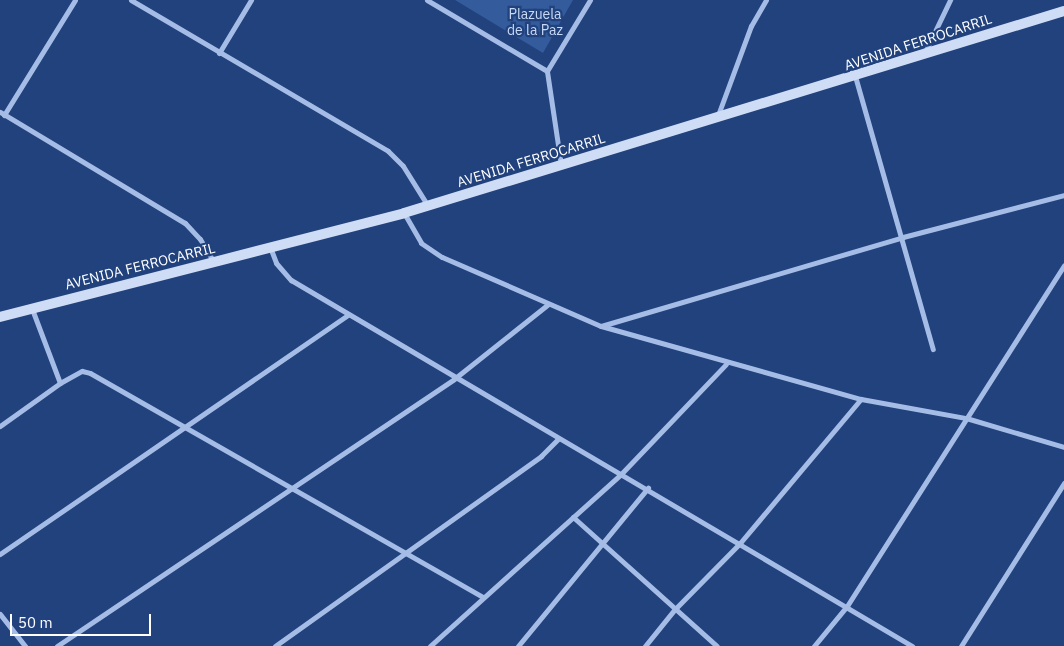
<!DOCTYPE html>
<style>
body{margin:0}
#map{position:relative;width:1064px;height:646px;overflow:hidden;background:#21427d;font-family:"IBM Plex Sans",sans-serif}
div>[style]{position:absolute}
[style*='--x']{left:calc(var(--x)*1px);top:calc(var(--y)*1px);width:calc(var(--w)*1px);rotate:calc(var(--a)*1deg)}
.green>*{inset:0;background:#345b9b}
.street>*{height:5px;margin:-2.5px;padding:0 2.5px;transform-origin:2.5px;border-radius:2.5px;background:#a5bde6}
.secondary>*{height:10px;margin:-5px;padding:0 5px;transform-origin:5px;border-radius:5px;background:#cfdcf5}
span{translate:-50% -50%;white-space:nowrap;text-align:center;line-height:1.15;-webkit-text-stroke:4.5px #21427d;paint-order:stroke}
.park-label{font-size:14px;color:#c8d9f5}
.street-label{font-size:14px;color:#fff}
.scale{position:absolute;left:10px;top:614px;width:141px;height:22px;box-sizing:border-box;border:2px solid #fff;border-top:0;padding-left:6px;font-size:15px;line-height:18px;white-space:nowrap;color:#fff;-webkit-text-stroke:4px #21427d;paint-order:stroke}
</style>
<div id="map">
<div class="green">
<div style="clip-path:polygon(455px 0,573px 0,543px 53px)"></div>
</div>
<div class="street">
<div style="--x:131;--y:0;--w:298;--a:30.4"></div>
<div style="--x:388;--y:151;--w:21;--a:45"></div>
<div style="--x:403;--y:166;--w:47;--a:58"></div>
<div style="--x:427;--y:0;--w:139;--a:30.6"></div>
<div style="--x:925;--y:52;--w:58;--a:-64.3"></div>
<div style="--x:219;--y:53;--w:62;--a:-58.9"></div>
<div style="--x:855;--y:76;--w:284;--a:74.1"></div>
<div style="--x:0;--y:112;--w:216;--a:31"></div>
<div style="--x:185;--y:223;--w:22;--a:47"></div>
<div style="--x:200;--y:239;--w:26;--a:59"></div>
<div style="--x:4;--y:115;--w:135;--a:-58.3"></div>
<div style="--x:718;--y:115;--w:95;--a:-69.7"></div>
<div style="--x:751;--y:26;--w:30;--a:-60"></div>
<div style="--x:561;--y:165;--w:95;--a:-98.5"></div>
<div style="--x:547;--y:71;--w:83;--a:-58.8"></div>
<div style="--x:404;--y:213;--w:34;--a:60"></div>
<div style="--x:421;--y:243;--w:25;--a:34"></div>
<div style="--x:442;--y:257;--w:173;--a:23.5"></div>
<div style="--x:601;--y:326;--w:270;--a:15.7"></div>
<div style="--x:861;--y:399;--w:107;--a:10.3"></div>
<div style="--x:966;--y:418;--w:102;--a:16.5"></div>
<div style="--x:270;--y:247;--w:17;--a:69"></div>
<div style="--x:276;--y:263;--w:23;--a:49"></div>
<div style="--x:291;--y:280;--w:721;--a:30.51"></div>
<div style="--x:32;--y:309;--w:79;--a:69.3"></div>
<div style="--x:601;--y:326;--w:315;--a:-16.4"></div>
<div style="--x:903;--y:237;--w:166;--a:-14.6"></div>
<div style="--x:0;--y:426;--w:74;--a:-35.6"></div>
<div style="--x:60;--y:383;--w:25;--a:-29"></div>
<div style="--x:82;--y:371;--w:8;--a:14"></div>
<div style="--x:90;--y:373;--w:451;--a:29.7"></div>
<div style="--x:573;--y:517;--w:193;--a:41.9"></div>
<div style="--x:0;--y:554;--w:422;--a:-34.5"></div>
<div style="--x:0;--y:614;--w:41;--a:52"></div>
<div style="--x:57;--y:646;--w:478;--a:-33.9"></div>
<div style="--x:454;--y:379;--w:119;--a:-38.5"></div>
<div style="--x:275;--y:646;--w:327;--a:-35.5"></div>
<div style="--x:541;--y:456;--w:24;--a:-45"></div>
<div style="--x:430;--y:646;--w:257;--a:-42"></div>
<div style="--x:621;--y:474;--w:152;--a:-46.3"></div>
<div style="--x:518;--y:646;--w:205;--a:-50.6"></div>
<div style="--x:645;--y:646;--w:48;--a:-51"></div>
<div style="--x:675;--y:609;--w:93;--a:-45.4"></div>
<div style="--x:740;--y:543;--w:188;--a:-50"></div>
<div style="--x:814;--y:646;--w:52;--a:-50.5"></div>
<div style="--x:847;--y:606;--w:404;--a:-57.5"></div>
<div style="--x:961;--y:646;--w:193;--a:-57.7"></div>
</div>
<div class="secondary">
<div style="--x:0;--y:317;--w:417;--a:-14.4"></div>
<div style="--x:404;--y:213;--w:690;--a:-17.02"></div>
</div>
<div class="park-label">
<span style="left:535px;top:22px">Plazuela<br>de la Paz</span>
</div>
<div class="street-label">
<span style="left:918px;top:42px;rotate:-18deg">AVENIDA FERROCARRIL</span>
<span style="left:531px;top:160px;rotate:-17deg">AVENIDA FERROCARRIL</span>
<span style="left:140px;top:266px;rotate:-14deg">AVENIDA FERROCARRIL</span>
</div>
<div class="scale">50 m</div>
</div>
